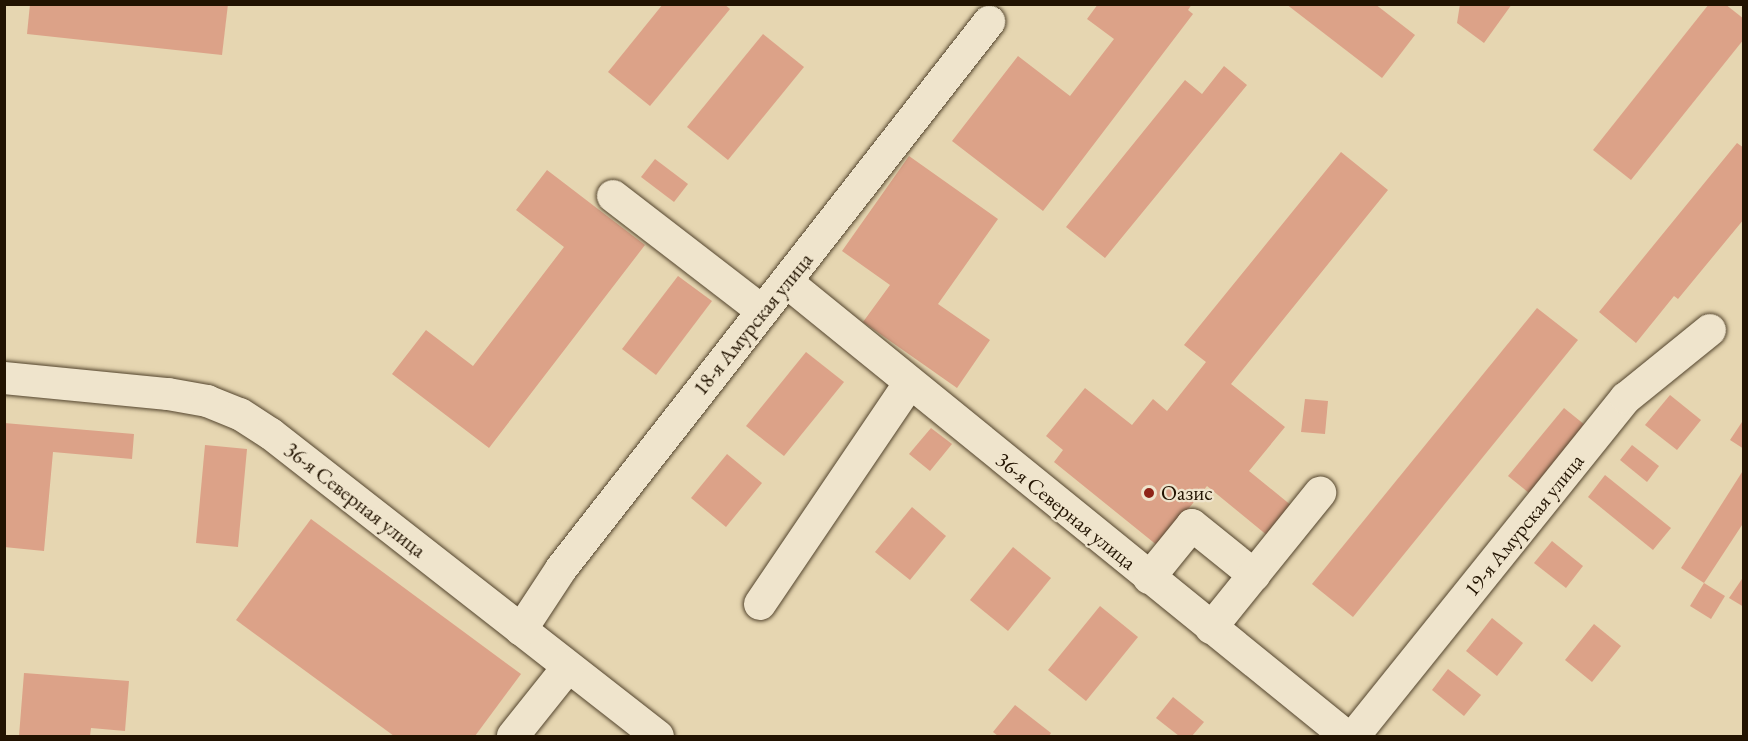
<!DOCTYPE html>
<meta charset="utf-8">
<style>
body{margin:0}
#map{position:relative;width:1748px;height:741px;overflow:hidden;background:#e6d6b1;font-family:"EB Garamond",serif}
div>[style]{position:absolute}
[style*='--x']{left:calc(var(--x)*1px);top:calc(var(--y)*1px);width:calc(var(--w)*1px);rotate:calc(var(--a)*1deg)}
.building>*{inset:0;background:#dca288}
.roads{filter:drop-shadow(0 0 2px #53442d) drop-shadow(0 0 2px #53442d)}
.minor>*{height:32px;margin:-16px;padding:0 16px;transform-origin:16px;border-radius:16px;background:#efe4cc}
.dots>*{width:16px;height:16px;translate:-50% -50%;box-sizing:border-box;border:3px solid #efe4cc;border-radius:50%}
span{translate:-50% -50%;white-space:nowrap;text-align:center;line-height:1.15;-webkit-text-stroke:4.5px #efe4cc;paint-order:stroke}
.street-label{font-size:21px;color:#221301}
.poi-label{font-size:21px;color:#221301}
.left{translate:0 -50%;text-align:left}
.frame{position:absolute;inset:0;border:6px solid #221301;pointer-events:none}
</style>
<div id="map">
<div class="building">
<div style="clip-path:polygon(30px 4px,228px 4px,222px 55px,27px 34px)"></div>
<div style="clip-path:polygon(663px 4px,724px 4px,730px 9px,650px 106px,608px 72px)"></div>
<div style="clip-path:polygon(1098px 4px,1192px 4px,1188px 10px,1193px 14px,1043px 211px,952px 141px,1018px 56px,1070px 96px,1114px 39px,1087px 19px)"></div>
<div style="clip-path:polygon(1286px 4px,1375px 4px,1415px 35px,1382px 78px)"></div>
<div style="clip-path:polygon(1460px 4px,1512px 4px,1484px 43px,1457px 23px)"></div>
<div style="clip-path:polygon(1709px 4px,1725px 4px,1744px 19px,1744px 39px,1631px 180px,1593px 150px)"></div>
<div style="clip-path:polygon(763px 34px,804px 67px,728px 160px,687px 127px)"></div>
<div style="clip-path:polygon(1224px 66px,1247px 85px,1105px 258px,1066px 227px,1185px 80px,1202px 94px)"></div>
<div style="clip-path:polygon(1737px 143px,1744px 148px,1744px 219px,1678px 299px,1674px 296px,1636px 343px,1599px 312px)"></div>
<div style="clip-path:polygon(1341px 152px,1388px 190px,1231px 384px,1285px 427px,1249px 471px,1292px 506px,1268px 536px,1207px 486px,1158px 546px,1054px 462px,1063px 450px,1046px 436px,1085px 388px,1132px 425px,1153px 399px,1167px 411px,1206px 362px,1184px 345px)"></div>
<div style="clip-path:polygon(909px 156px,998px 219px,938px 304px,990px 340px,957px 388px,863px 322px,890px 285px,842px 251px)"></div>
<div style="clip-path:polygon(655px 159px,688px 184px,674px 202px,641px 177px)"></div>
<div style="clip-path:polygon(547px 170px,645px 245px,489px 448px,392px 374px,426px 330px,473px 366px,564px 247px,516px 210px)"></div>
<div style="clip-path:polygon(678px 276px,712px 301px,656px 375px,622px 349px)"></div>
<div style="clip-path:polygon(1537px 308px,1578px 340px,1353px 617px,1312px 584px)"></div>
<div style="clip-path:polygon(806px 352px,844px 382px,784px 456px,746px 426px)"></div>
<div style="clip-path:polygon(1670px 395px,1701px 420px,1677px 450px,1645px 425px)"></div>
<div style="clip-path:polygon(1305px 399px,1328px 401px,1325px 434px,1301px 432px)"></div>
<div style="clip-path:polygon(1564px 408px,1585px 425px,1529px 493px,1508px 476px)"></div>
<div style="clip-path:polygon(1744px 419px,1744px 449px,1730px 440px)"></div>
<div style="clip-path:polygon(4px 423px,134px 434px,132px 459px,53px 452px,44px 551px,4px 547px)"></div>
<div style="clip-path:polygon(931px 428px,952px 444px,930px 471px,909px 454px)"></div>
<div style="clip-path:polygon(205px 445px,247px 449px,238px 547px,196px 543px)"></div>
<div style="clip-path:polygon(1632px 445px,1659px 466px,1647px 482px,1620px 460px)"></div>
<div style="clip-path:polygon(727px 454px,762px 483px,726px 527px,691px 498px)"></div>
<div style="clip-path:polygon(1744px 469px,1744px 522px,1704px 583px,1681px 568px)"></div>
<div style="clip-path:polygon(1605px 475px,1671px 528px,1653px 550px,1588px 497px)"></div>
<div style="clip-path:polygon(912px 507px,946px 536px,910px 580px,875px 552px)"></div>
<div style="clip-path:polygon(311px 519px,521px 674px,475px 736px,394px 736px,236px 620px)"></div>
<div style="clip-path:polygon(1552px 541px,1583px 566px,1566px 588px,1534px 563px)"></div>
<div style="clip-path:polygon(1013px 547px,1051px 578px,1008px 631px,970px 600px)"></div>
<div style="clip-path:polygon(1744px 576px,1744px 607px,1729px 598px)"></div>
<div style="clip-path:polygon(1704px 583px,1725px 596px,1711px 619px,1690px 606px)"></div>
<div style="clip-path:polygon(1100px 606px,1138px 637px,1086px 701px,1048px 670px)"></div>
<div style="clip-path:polygon(1492px 618px,1523px 643px,1497px 676px,1466px 651px)"></div>
<div style="clip-path:polygon(1594px 624px,1621px 646px,1592px 682px,1565px 660px)"></div>
<div style="clip-path:polygon(1448px 669px,1481px 695px,1464px 716px,1432px 690px)"></div>
<div style="clip-path:polygon(24px 673px,129px 681px,125px 731px,91px 728px,90px 736px,19px 736px)"></div>
<div style="clip-path:polygon(1173px 697px,1204px 722px,1192px 736px,1179px 736px,1156px 718px)"></div>
<div style="clip-path:polygon(1015px 705px,1051px 733px,1049px 736px,998px 736px,993px 732px)"></div>
</div>
<div class="roads">
<div class="minor">
<div style="--x:613;--y:196;--w:187;--a:37.6"></div>
<div style="--x:788;--y:283;--w:719;--a:39.07"></div>
<div style="--x:4;--y:378;--w:165;--a:5.6"></div>
<div style="--x:168;--y:394;--w:40;--a:10"></div>
<div style="--x:207;--y:401;--w:35;--a:22"></div>
<div style="--x:240;--y:414;--w:37;--a:33"></div>
<div style="--x:271;--y:434;--w:491;--a:38"></div>
<div style="--x:1149;--y:578;--w:68;--a:-50.9"></div>
<div style="--x:1192;--y:525;--w:80;--a:38.9"></div>
<div style="--x:760;--y:604;--w:266;--a:-55.9"></div>
<div style="--x:1211;--y:628;--w:174;--a:-51.1"></div>
<div style="--x:521;--y:630;--w:73;--a:-56.7"></div>
<div style="--x:561;--y:569;--w:695;--a:-51.96"></div>
<div style="--x:513;--y:736;--w:88;--a:-51.4"></div>
<div style="--x:1354;--y:736;--w:434;--a:-51.2"></div>
<div style="--x:1626;--y:398;--w:108;--a:-39"></div>
</div>
</div>
<div class="dots">
<div style="left:1149px;top:493px;background:#8f2418"></div>
</div>
<div class="street-label">
<span style="left:753px;top:324px;rotate:-51deg">18-я Амурская улица</span>
<span style="left:355px;top:500px;rotate:38deg">36-я Северная улица</span>
<span style="left:1066px;top:511px;rotate:39deg">36-я Северная улица</span>
<span style="left:1524px;top:525px;rotate:-51deg">19-я Амурская улица</span>
</div>
<div class="poi-label">
<span class="left" style="left:1161px;top:493px">Оазис</span>
</div>
<div class="frame"></div>
</div>
